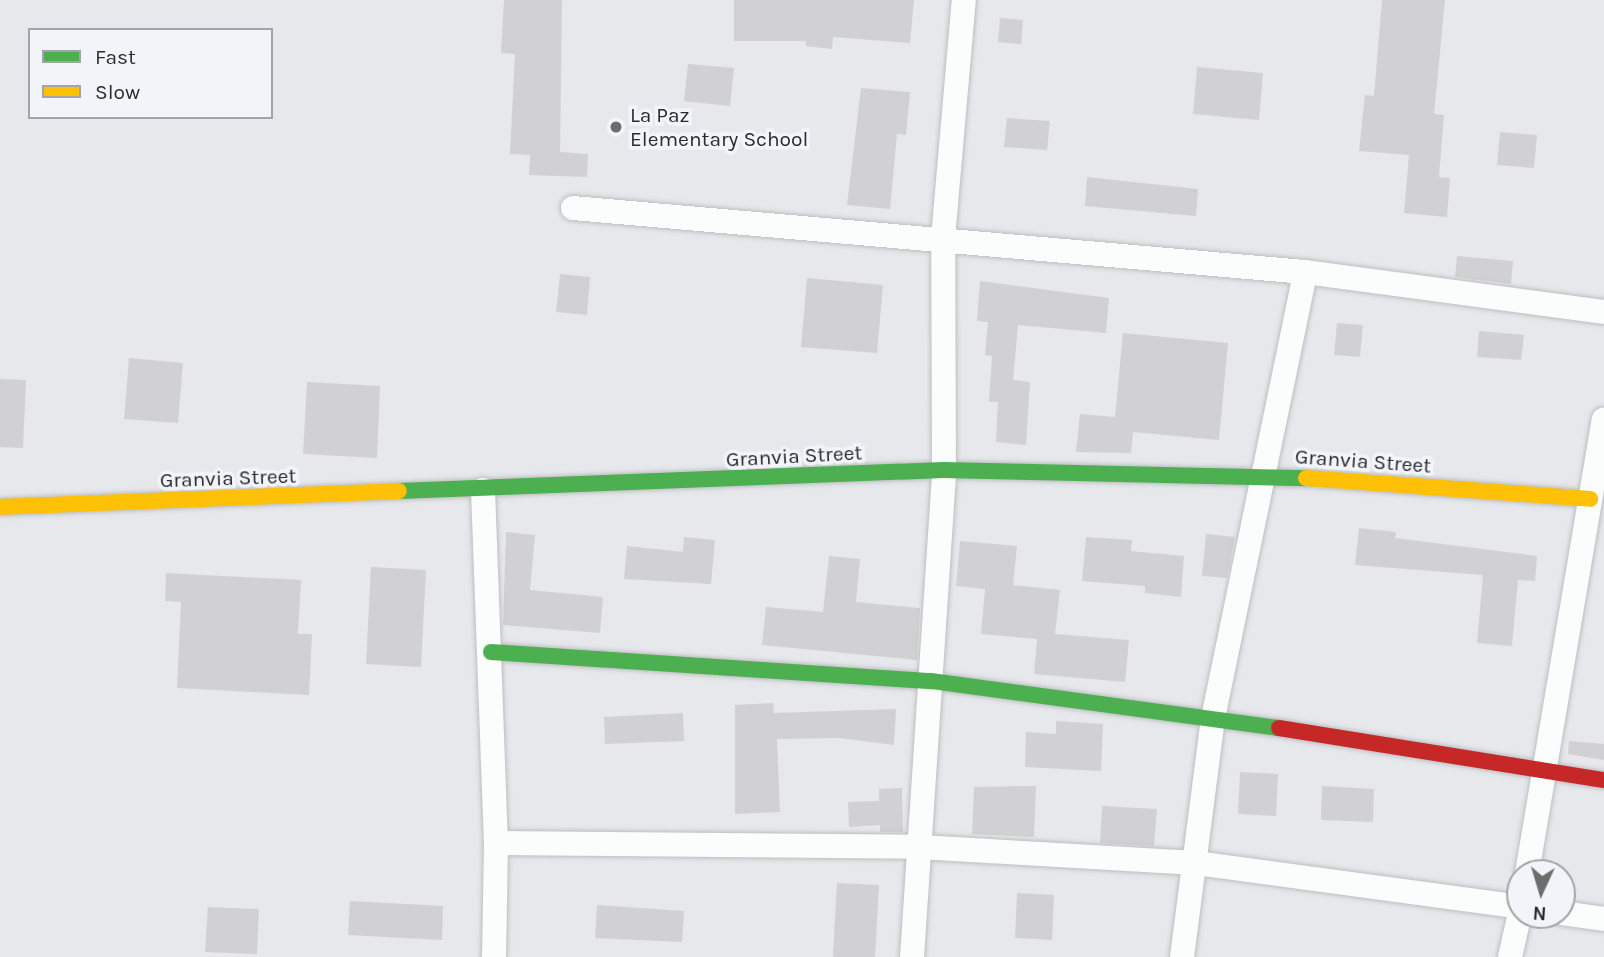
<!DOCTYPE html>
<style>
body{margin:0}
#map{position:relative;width:1604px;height:957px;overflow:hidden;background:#e6e8eb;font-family:Karla,sans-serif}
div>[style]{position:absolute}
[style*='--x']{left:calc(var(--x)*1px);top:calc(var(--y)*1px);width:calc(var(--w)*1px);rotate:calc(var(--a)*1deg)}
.building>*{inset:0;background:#d1d1d3}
.roads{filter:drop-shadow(0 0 2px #bdbec1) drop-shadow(0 0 2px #bdbec1)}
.street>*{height:24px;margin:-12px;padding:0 12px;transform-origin:12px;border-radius:12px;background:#fbfcfc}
.fast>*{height:16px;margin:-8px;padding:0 8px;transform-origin:8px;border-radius:8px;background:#4caf50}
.slow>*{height:16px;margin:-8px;padding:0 8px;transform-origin:8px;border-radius:8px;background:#ffc107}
.jam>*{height:16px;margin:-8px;padding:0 8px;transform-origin:8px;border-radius:8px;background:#c62828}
.dots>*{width:19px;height:19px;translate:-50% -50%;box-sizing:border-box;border:4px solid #f3f4f9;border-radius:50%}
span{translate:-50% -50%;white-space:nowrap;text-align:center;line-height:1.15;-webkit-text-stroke:7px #f3f4f9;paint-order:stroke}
.poi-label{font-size:21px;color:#2a2b2c}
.left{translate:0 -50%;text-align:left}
.street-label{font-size:21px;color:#2a2b2c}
.legend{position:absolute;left:28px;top:28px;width:245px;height:91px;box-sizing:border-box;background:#f3f4f9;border:2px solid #a3a4a7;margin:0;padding:9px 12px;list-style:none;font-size:21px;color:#2a2b2c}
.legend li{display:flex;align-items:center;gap:14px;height:35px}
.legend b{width:35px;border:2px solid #a3a4a7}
.north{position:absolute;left:1506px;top:859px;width:70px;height:70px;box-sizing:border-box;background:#f3f4f9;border:2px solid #a3a4a7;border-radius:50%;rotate:184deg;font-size:19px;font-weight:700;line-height:28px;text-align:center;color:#2a2b2c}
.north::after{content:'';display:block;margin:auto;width:24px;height:32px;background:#6c6d6f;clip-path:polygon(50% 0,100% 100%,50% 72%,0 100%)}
</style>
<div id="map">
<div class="building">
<div style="clip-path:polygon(504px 0,562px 0,560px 152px,588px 154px,587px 177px,529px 175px,530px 155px,510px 154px,515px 54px,501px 53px)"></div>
<div style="clip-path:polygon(734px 0,914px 0,910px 43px,833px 37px,832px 49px,806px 46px,806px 41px,734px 41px)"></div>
<div style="clip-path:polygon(1382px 0,1445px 0,1434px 114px,1444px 115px,1439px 177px,1450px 178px,1447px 217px,1404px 213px,1409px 155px,1359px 151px,1365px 95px,1374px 96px)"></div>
<div style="clip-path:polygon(1000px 18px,1023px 20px,1021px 44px,998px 42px)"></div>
<div style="clip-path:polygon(688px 64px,734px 68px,730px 106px,684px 101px)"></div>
<div style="clip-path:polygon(1197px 67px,1263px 73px,1259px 120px,1193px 114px)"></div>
<div style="clip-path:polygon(861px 88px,910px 92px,906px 135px,897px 134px,890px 209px,847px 205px)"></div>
<div style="clip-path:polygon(1007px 118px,1050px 121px,1047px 150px,1004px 147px)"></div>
<div style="clip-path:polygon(1500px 132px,1537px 135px,1534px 168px,1497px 165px)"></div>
<div style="clip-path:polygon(1087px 177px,1198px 189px,1196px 216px,1085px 206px)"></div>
<div style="clip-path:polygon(1457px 256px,1513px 261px,1511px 284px,1455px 277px)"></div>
<div style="clip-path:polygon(560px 274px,590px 277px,587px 315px,556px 312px)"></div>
<div style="clip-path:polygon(807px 278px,883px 285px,877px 353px,801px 347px)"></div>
<div style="clip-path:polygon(980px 281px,1109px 298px,1106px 333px,1018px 325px,1013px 380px,1030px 382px,1026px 445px,996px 442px,998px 402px,989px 402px,992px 356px,985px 355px,988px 322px,977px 321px)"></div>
<div style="clip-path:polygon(1337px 323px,1363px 325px,1360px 357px,1334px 355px)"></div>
<div style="clip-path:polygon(1479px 331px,1524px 335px,1521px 360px,1477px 357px)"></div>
<div style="clip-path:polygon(1123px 333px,1228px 343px,1219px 440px,1133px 432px,1131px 453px,1076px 452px,1080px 414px,1115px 417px)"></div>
<div style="clip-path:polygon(129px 358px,183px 363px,178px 423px,124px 419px)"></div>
<div style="clip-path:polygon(0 379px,26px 380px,23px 448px,0 447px)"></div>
<div style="clip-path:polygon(307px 382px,380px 386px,377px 458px,303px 454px)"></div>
<div style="clip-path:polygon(1359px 528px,1396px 532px,1395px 538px,1537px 556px,1535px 581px,1518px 580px,1512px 646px,1477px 643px,1483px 575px,1355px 565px)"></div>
<div style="clip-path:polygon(506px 532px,535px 535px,530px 590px,603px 597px,600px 633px,503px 625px)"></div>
<div style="clip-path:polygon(1206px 534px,1235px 537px,1227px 578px,1202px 576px)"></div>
<div style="clip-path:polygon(684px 537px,715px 540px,711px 584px,624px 579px,627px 546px,683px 552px)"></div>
<div style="clip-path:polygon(1086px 537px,1132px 540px,1131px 551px,1184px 556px,1181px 597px,1145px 593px,1145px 586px,1082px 581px)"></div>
<div style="clip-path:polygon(960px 541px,1017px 546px,1013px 585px,1060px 590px,1055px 634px,1129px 640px,1125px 682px,1034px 674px,1037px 639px,981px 634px,985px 589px,956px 586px)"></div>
<div style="clip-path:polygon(829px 556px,860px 559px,856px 602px,920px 608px,917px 660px,762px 645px,766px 607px,823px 612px)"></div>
<div style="clip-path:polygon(371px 567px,426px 570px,421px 667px,366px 664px)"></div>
<div style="clip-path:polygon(166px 573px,301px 580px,298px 634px,312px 634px,309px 695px,177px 688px,181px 602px,165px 601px)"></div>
<div style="clip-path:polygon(773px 703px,774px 713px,896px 709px,894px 745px,840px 738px,777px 739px,780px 812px,735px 814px,735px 705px)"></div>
<div style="clip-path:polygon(683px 713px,684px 741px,605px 744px,604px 717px)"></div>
<div style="clip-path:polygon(1056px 721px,1103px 724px,1101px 771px,1025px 767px,1026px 732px,1056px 734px)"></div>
<div style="clip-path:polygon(1569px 741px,1604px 744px,1604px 760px,1568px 754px)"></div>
<div style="clip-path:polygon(1240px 772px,1278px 774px,1276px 816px,1238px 814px)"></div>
<div style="clip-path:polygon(1036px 786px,1034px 837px,972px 834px,974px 787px)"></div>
<div style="clip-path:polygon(1322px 786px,1374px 789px,1373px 822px,1321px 820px)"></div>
<div style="clip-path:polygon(902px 788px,903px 832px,880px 832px,880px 825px,849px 827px,848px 802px,879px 801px,879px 789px)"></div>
<div style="clip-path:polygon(1102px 806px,1157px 809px,1154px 846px,1100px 843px)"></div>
<div style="clip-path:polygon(837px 883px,879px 885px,875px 957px,833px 957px)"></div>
<div style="clip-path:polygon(1017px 893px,1054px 895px,1052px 940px,1015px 938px)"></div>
<div style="clip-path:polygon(350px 901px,443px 906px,442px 940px,348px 935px)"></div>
<div style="clip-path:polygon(597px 905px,684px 911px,682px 942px,595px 938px)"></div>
<div style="clip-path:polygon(208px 907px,259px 909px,257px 954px,205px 952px)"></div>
</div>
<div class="roads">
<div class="street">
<div style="--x:573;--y:208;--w:735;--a:5"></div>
<div style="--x:1305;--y:272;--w:302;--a:7.6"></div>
<div style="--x:483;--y:490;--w:353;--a:87.9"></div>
<div style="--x:496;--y:843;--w:114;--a:91"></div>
<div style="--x:496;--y:843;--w:423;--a:0.5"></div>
<div style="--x:919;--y:847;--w:277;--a:3.3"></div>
<div style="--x:1196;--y:863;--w:327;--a:7.7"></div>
<div style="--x:1527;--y:873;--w:460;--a:-80.4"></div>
<div style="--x:1562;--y:913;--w:42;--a:8.1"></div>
<div style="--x:912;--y:957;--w:488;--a:-86.2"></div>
<div style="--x:944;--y:470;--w:232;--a:-90.2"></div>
<div style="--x:943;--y:238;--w:239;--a:-85"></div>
<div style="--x:1182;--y:957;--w:241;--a:-82.6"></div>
<div style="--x:1213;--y:718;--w:455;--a:-78.3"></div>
<div style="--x:1510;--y:957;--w:45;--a:-77.2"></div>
</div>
<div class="fast">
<div style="--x:399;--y:491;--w:545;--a:-2.21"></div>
<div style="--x:944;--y:470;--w:362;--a:1.3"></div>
<div style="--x:491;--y:652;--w:441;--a:3.8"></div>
<div style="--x:931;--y:681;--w:351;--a:7.7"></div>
</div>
<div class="slow">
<div style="--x:1306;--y:478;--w:285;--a:4.2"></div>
<div style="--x:0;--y:507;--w:399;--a:-2.3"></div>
</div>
<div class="jam">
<div style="--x:1279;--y:728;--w:329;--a:9.1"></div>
</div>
</div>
<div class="dots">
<div style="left:616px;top:127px;background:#6c6d6f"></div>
</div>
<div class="poi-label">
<span class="left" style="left:630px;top:127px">La Paz<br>Elementary School</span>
</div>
<div class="street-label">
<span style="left:794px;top:456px;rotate:-3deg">Granvia Street</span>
<span style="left:1363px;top:461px;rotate:4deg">Granvia Street</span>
<span style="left:228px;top:478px;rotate:-2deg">Granvia Street</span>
</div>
<ul class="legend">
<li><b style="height:9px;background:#4caf50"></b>Fast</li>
<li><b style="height:9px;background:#ffc107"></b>Slow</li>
</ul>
<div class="north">N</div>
</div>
